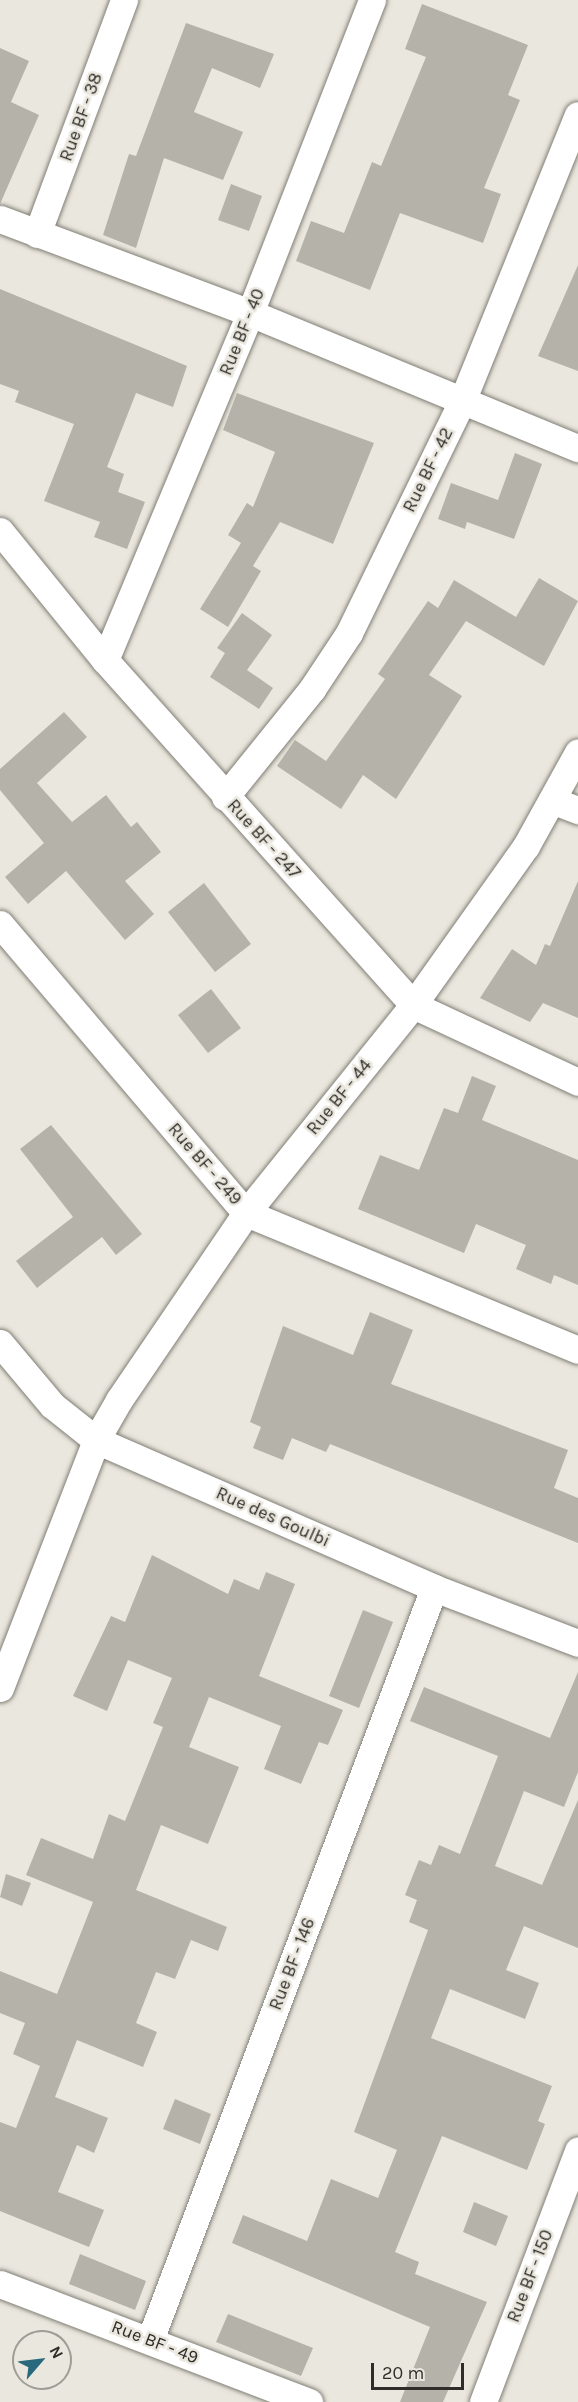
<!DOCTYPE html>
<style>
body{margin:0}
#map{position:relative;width:578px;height:2402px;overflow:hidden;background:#eae7de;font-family:Karla,sans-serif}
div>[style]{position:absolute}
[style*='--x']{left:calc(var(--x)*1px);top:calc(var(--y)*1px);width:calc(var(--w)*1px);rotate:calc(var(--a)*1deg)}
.building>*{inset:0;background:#b5b3a9}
.roads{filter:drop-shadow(0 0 2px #807e75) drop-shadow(0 0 2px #807e75)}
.minor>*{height:27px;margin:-13.5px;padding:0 13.5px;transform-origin:13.5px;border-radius:13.5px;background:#fff}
span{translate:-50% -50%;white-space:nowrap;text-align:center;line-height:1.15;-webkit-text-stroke:5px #eae7de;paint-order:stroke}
.street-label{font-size:18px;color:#2e2d29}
.north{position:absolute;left:12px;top:2330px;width:60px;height:60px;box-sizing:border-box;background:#eae7de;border:2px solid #9f9d96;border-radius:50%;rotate:62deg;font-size:16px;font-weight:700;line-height:24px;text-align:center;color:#2e2d29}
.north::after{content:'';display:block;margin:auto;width:21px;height:27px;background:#29697d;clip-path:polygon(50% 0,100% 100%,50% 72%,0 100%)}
.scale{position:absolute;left:371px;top:2363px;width:93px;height:27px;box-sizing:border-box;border:3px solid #2e2d29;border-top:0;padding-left:8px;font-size:18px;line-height:21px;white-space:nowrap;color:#2e2d29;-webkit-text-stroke:4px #eae7de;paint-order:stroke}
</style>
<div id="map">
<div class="building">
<div style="clip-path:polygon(422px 4px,528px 45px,508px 95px,520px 100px,484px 188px,501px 194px,483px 243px,400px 213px,370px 290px,296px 261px,311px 221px,344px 233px,372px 162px,381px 166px,426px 57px,405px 49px)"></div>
<div style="clip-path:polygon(186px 23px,274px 54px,260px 88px,212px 68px,194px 112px,243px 132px,223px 180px,164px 158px,136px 248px,103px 235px,129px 154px,136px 156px)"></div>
<div style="clip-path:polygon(0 48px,29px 61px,11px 102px,39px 115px,0 204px)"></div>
<div style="clip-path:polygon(231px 184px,262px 196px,249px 231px,218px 220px)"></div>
<div style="clip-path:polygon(578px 265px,578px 371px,538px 356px)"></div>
<div style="clip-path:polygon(0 289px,187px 366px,173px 407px,136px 393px,107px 467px,124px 474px,118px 492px,145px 502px,127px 549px,94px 537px,100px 522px,44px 501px,74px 424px,15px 402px,19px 391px,0 384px)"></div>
<div style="clip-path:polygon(237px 393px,374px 443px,333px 544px,280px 522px,253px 566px,261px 571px,228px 627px,200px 609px,241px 543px,228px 535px,247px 503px,253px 507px,275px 452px,223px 430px)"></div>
<div style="clip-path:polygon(515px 453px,542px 464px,514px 539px,467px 522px,465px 529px,438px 519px,451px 483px,498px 500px)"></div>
<div style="clip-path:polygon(539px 578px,578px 601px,544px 666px,466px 621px,429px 675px,462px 696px,396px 799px,363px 775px,341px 809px,277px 766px,295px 740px,326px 761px,385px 679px,378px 674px,428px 601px,438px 608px,454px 580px,516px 617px)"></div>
<div style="clip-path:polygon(242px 613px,272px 635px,247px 670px,273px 688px,259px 709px,210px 677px,225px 653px,217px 648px)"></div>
<div style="clip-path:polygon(64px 712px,87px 737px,37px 783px,72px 822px,106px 795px,131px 827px,137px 822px,161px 852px,125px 881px,154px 914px,125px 940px,66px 871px,28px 904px,5px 877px,44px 843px,0 790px,0 769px)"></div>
<div style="clip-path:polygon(578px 881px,578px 1018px,543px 1003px,530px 1022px,480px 998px,512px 949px,536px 965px,545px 944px,550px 946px)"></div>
<div style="clip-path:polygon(204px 883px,251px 944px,215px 972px,168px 912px)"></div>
<div style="clip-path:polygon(211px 989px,241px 1028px,208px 1053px,178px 1015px)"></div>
<div style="clip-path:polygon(472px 1076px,496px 1086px,482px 1120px,578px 1160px,578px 1285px,554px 1275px,551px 1284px,516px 1269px,526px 1245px,476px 1224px,464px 1253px,358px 1209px,380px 1155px,419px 1170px,444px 1108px,458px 1113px)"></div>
<div style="clip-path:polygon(51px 1125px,142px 1234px,116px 1255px,102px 1237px,37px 1288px,16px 1261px,73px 1217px,20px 1149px)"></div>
<div style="clip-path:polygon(370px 1312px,413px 1330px,391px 1384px,568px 1450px,554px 1488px,578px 1498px,578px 1543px,330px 1444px,326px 1452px,292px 1438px,283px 1460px,253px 1448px,261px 1427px,250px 1422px,283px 1326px,353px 1355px)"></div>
<div style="clip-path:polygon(152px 1555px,228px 1594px,234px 1579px,259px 1590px,266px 1572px,295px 1584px,259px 1676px,343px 1710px,328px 1745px,319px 1742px,301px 1784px,264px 1769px,281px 1726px,209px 1697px,189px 1747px,239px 1767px,208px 1844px,161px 1825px,136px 1890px,227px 1927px,218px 1951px,191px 1940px,175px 1979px,156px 1972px,136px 2023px,157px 2032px,143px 2067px,77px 2040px,55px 2097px,108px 2118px,94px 2153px,77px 2145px,58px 2192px,104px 2210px,89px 2247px,0 2211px,0 2122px,16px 2128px,40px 2066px,13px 2054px,25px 2023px,0 2013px,0 1971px,57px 1994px,93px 1902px,26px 1875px,41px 1838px,93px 1859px,109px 1814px,125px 1821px,163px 1727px,153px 1723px,172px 1678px,128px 1660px,107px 1711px,73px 1696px,111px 1616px,125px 1622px)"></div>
<div style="clip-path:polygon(363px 1610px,393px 1622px,359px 1708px,329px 1696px)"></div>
<div style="clip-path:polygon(578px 1672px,578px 1772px,564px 1807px,524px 1791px,495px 1866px,542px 1885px,578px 1800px,578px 1948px,524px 1926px,506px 1970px,539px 1983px,525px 2019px,450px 1989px,431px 2038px,552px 2086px,538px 2121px,545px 2124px,527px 2170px,442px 2136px,395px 2252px,419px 2262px,415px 2274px,487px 2302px,443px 2402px,400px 2402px,430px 2327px,232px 2243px,243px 2215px,307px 2241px,331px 2179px,378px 2198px,397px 2150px,354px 2132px,428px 1930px,409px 1922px,417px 1900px,405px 1895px,419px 1860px,431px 1865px,439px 1845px,460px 1854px,498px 1756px,410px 1721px,424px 1687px,550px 1738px)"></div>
<div style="clip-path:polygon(6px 1874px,31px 1883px,22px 1906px,0 1897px)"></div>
<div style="clip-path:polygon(175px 2099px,211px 2114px,200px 2144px,163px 2129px)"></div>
<div style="clip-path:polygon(474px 2202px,508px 2216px,496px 2246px,463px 2232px)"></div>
<div style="clip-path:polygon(80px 2254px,146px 2281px,135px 2310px,69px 2284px)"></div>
<div style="clip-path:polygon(228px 2314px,313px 2348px,301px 2376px,216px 2342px)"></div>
</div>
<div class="roads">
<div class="minor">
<div style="--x:0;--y:219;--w:267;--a:20.6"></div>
<div style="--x:250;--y:313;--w:355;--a:22.4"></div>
<div style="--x:37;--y:234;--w:250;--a:-69.6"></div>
<div style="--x:0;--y:531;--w:166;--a:50.9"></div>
<div style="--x:105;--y:660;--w:462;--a:48.2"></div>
<div style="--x:413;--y:1005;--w:182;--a:25"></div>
<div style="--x:105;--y:660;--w:376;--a:-67.3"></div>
<div style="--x:250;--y:313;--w:336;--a:-68.7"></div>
<div style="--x:225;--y:797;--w:139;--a:-51.1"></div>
<div style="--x:312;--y:689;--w:67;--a:-56.5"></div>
<div style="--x:349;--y:633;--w:260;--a:-64"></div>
<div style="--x:463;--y:399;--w:306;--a:-68"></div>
<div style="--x:554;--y:801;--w:26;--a:21"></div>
<div style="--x:0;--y:924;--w:380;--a:49.6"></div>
<div style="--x:246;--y:1213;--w:359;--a:22.4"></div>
<div style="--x:0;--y:1343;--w:81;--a:50"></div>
<div style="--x:52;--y:1405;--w:56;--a:38.5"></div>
<div style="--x:96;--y:1440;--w:369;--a:23.6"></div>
<div style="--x:434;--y:1588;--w:154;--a:20.9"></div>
<div style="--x:0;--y:1688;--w:266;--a:-68.8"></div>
<div style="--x:96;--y:1440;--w:46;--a:-60.1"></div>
<div style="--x:119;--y:1400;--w:226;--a:-55.8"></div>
<div style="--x:246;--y:1213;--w:267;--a:-51.2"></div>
<div style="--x:413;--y:1005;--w:195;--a:-54.6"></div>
<div style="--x:526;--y:846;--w:107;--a:-61"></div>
<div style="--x:0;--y:2284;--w:331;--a:20.9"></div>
<div style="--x:150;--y:2340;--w:804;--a:-69.31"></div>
<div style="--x:483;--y:2402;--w:269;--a:-69.3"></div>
</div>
</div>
<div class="street-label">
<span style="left:81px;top:117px;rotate:-70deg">Rue BF - 38</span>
<span style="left:242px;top:332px;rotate:-68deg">Rue BF - 40</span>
<span style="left:428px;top:470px;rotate:-64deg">Rue BF - 42</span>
<span style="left:264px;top:839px;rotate:48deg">Rue BF - 247</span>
<span style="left:339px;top:1097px;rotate:-51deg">Rue BF - 44</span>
<span style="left:205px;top:1164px;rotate:49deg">Rue BF - 249</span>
<span style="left:273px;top:1517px;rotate:24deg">Rue des Goulbi</span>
<span style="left:292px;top:1964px;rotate:-69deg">Rue BF - 146</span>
<span style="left:530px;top:2276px;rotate:-69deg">Rue BF - 150</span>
<span style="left:155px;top:2342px;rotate:21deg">Rue BF - 49</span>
</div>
<div class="north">N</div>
<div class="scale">20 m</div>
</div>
